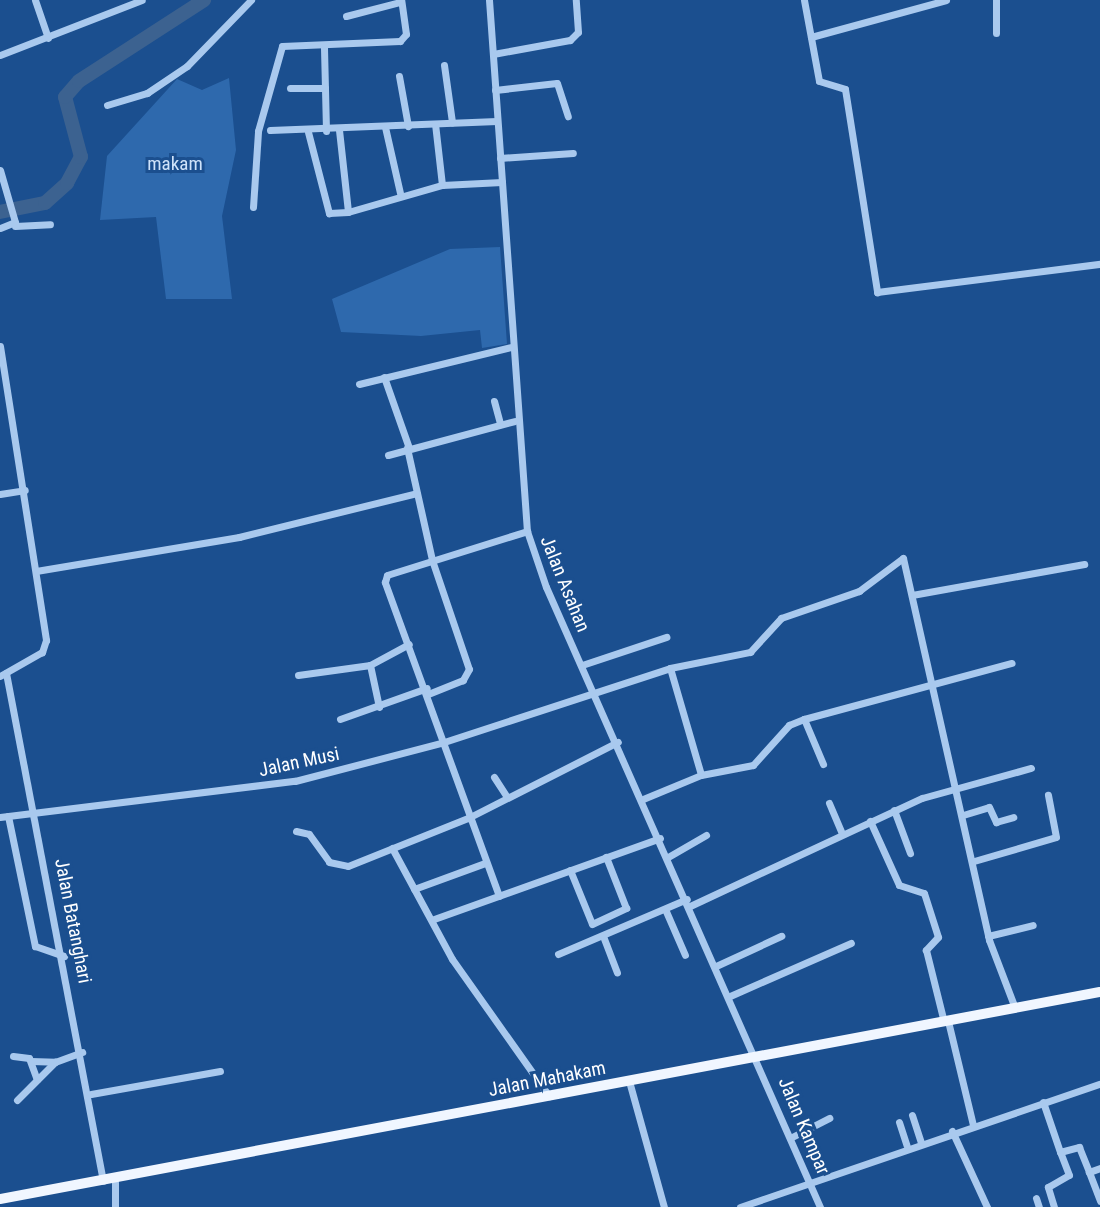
<!DOCTYPE html>
<style>
body{margin:0}
#map{position:relative;width:1100px;height:1207px;overflow:hidden;background:#1b4f8f;font-family:"Roboto Condensed",sans-serif}
div>[style]{position:absolute}
[style*='--x']{left:calc(var(--x)*1px);top:calc(var(--y)*1px);width:calc(var(--w)*1px);rotate:calc(var(--a)*1deg)}
.green>*{inset:0;background:#2e69ad}
.river>*{height:14px;margin:-7px;padding:0 7px;transform-origin:7px;border-radius:7px;background:#3c6290}
.minor>*{height:7px;margin:-3.5px;padding:0 3.5px;transform-origin:3.5px;border-radius:3.5px;background:#a9c9ee}
.primary>*{height:10px;margin:-5px;padding:0 5px;transform-origin:5px;border-radius:5px;background:#f0f6ff}
span{translate:-50% -50%;white-space:nowrap;text-align:center;line-height:1.15;-webkit-text-stroke:6px #1b4f8f;paint-order:stroke}
.park-label{font-size:19px;color:#cfe3fa}
.street-label{font-size:19px;color:#fff}
</style>
<div id="map">
<div class="green">
<div style="clip-path:polygon(229px 78px,236px 150px,222px 216px,232px 299px,166px 299px,156px 217px,100px 220px,107px 156px,177px 79px,202px 90px)"></div>
<div style="clip-path:polygon(500px 247px,507px 344px,482px 348px,480px 330px,421px 336px,341px 332px,332px 299px,450px 249px)"></div>
</div>
<div class="river">
<div style="--x:0;--y:212;--w:46;--a:-11.3"></div>
<div style="--x:45;--y:203;--w:30;--a:-42"></div>
<div style="--x:67;--y:183;--w:30;--a:-62"></div>
<div style="--x:81;--y:157;--w:62;--a:-104.9"></div>
<div style="--x:65;--y:97;--w:21;--a:-49"></div>
<div style="--x:79;--y:81;--w:149;--a:-32.9"></div>
</div>
<div class="minor">
<div style="--x:35;--y:0;--w:40;--a:71.1"></div>
<div style="--x:489;--y:0;--w:532;--a:85.91"></div>
<div style="--x:527;--y:531;--w:59;--a:71.3"></div>
<div style="--x:546;--y:587;--w:678;--a:66.16"></div>
<div style="--x:804;--y:0;--w:82;--a:79.5"></div>
<div style="--x:819;--y:81;--w:27;--a:17"></div>
<div style="--x:845;--y:89;--w:206;--a:81"></div>
<div style="--x:877;--y:292;--w:225;--a:-7.2"></div>
<div style="--x:346;--y:16;--w:56;--a:-14.5"></div>
<div style="--x:996;--y:33;--w:33;--a:-90"></div>
<div style="--x:811;--y:37;--w:140;--a:-15.3"></div>
<div style="--x:324;--y:48;--w:83;--a:88.6"></div>
<div style="--x:493;--y:54;--w:78;--a:-10.3"></div>
<div style="--x:570;--y:40;--w:11;--a:-45"></div>
<div style="--x:578;--y:32;--w:32;--a:-94"></div>
<div style="--x:0;--y:55;--w:152;--a:-21.2"></div>
<div style="--x:444;--y:65;--w:58;--a:82"></div>
<div style="--x:399;--y:76;--w:51;--a:79.8"></div>
<div style="--x:290;--y:88;--w:35;--a:0"></div>
<div style="--x:495;--y:90;--w:62;--a:-6.4"></div>
<div style="--x:557;--y:83;--w:35;--a:72"></div>
<div style="--x:107;--y:105;--w:42;--a:-16.7"></div>
<div style="--x:147;--y:93;--w:48;--a:-34"></div>
<div style="--x:187;--y:66;--w:92;--a:-45.9"></div>
<div style="--x:385;--y:127;--w:68;--a:77.2"></div>
<div style="--x:270;--y:130;--w:227;--a:-2.3"></div>
<div style="--x:339;--y:130;--w:82;--a:83.7"></div>
<div style="--x:348;--y:212;--w:98;--a:-16"></div>
<div style="--x:442;--y:185;--w:61;--a:-96.5"></div>
<div style="--x:308;--y:132;--w:84;--a:75.5"></div>
<div style="--x:329;--y:213;--w:19;--a:-3"></div>
<div style="--x:500;--y:158;--w:73;--a:-3.9"></div>
<div style="--x:0;--y:170;--w:54;--a:73.9"></div>
<div style="--x:15;--y:222;--w:16;--a:158"></div>
<div style="--x:442;--y:185;--w:60;--a:-2.9"></div>
<div style="--x:253;--y:207;--w:76;--a:-86.2"></div>
<div style="--x:258;--y:131;--w:88;--a:-74.2"></div>
<div style="--x:282;--y:46;--w:118;--a:-2.4"></div>
<div style="--x:400;--y:41;--w:9;--a:-49"></div>
<div style="--x:406;--y:34;--w:34;--a:-98"></div>
<div style="--x:15;--y:226;--w:35;--a:-3"></div>
<div style="--x:0;--y:346;--w:298;--a:81.1"></div>
<div style="--x:46;--y:640;--w:13;--a:108"></div>
<div style="--x:42;--y:652;--w:48;--a:150.3"></div>
<div style="--x:384;--y:377;--w:75;--a:70.6"></div>
<div style="--x:359;--y:384;--w:156;--a:-13.7"></div>
<div style="--x:494;--y:401;--w:24;--a:75"></div>
<div style="--x:407;--y:448;--w:115;--a:77.4"></div>
<div style="--x:432;--y:560;--w:115;--a:71.3"></div>
<div style="--x:469;--y:669;--w:13;--a:119"></div>
<div style="--x:463;--y:680;--w:37;--a:158"></div>
<div style="--x:388;--y:455;--w:131;--a:-15"></div>
<div style="--x:0;--y:494;--w:25;--a:-9"></div>
<div style="--x:36;--y:571;--w:206;--a:-9.5"></div>
<div style="--x:239;--y:537;--w:183;--a:-13.9"></div>
<div style="--x:912;--y:595;--w:175;--a:-10.2"></div>
<div style="--x:370;--y:665;--w:43;--a:77.9"></div>
<div style="--x:582;--y:665;--w:89;--a:-18.4"></div>
<div style="--x:670;--y:668;--w:111;--a:73.8"></div>
<div style="--x:6;--y:673;--w:517;--a:79.19"></div>
<div style="--x:298;--y:675;--w:73;--a:-7.9"></div>
<div style="--x:370;--y:665;--w:44;--a:-28.3"></div>
<div style="--x:340;--y:719;--w:92;--a:-19.6"></div>
<div style="--x:804;--y:719;--w:49;--a:67.1"></div>
<div style="--x:494;--y:777;--w:24;--a:57"></div>
<div style="--x:643;--y:799;--w:63;--a:-22.5"></div>
<div style="--x:701;--y:775;--w:53;--a:-10.9"></div>
<div style="--x:753;--y:765;--w:54;--a:-48"></div>
<div style="--x:789;--y:725;--w:16;--a:-22"></div>
<div style="--x:804;--y:719;--w:215;--a:-15.1"></div>
<div style="--x:829;--y:803;--w:33;--a:67"></div>
<div style="--x:894;--y:810;--w:46;--a:69.6"></div>
<div style="--x:963;--y:815;--w:27;--a:-17"></div>
<div style="--x:989;--y:807;--w:17;--a:65"></div>
<div style="--x:996;--y:822;--w:18;--a:-16"></div>
<div style="--x:8;--y:816;--w:133;--a:78.3"></div>
<div style="--x:35;--y:946;--w:31;--a:19"></div>
<div style="--x:0;--y:817;--w:297;--a:-7"></div>
<div style="--x:295;--y:781;--w:151;--a:-14.6"></div>
<div style="--x:441;--y:743;--w:241;--a:-18.1"></div>
<div style="--x:670;--y:668;--w:82;--a:-11.3"></div>
<div style="--x:750;--y:652;--w:46;--a:-47.6"></div>
<div style="--x:781;--y:618;--w:83;--a:-19.1"></div>
<div style="--x:859;--y:591;--w:55;--a:-36.9"></div>
<div style="--x:903;--y:558;--w:392;--a:77.3"></div>
<div style="--x:989;--y:940;--w:73;--a:69.1"></div>
<div style="--x:870;--y:821;--w:70;--a:65.6"></div>
<div style="--x:899;--y:885;--w:26;--a:18"></div>
<div style="--x:924;--y:893;--w:46;--a:72.3"></div>
<div style="--x:938;--y:937;--w:18;--a:133"></div>
<div style="--x:926;--y:950;--w:74;--a:76"></div>
<div style="--x:296;--y:831;--w:13;--a:13"></div>
<div style="--x:309;--y:834;--w:34;--a:54"></div>
<div style="--x:329;--y:862;--w:19;--a:12"></div>
<div style="--x:348;--y:866;--w:129;--a:-21.8"></div>
<div style="--x:468;--y:818;--w:168;--a:-26.9"></div>
<div style="--x:392;--y:848;--w:126;--a:61.6"></div>
<div style="--x:452;--y:959;--w:168;--a:54.7"></div>
<div style="--x:668;--y:857;--w:44;--a:-30.1"></div>
<div style="--x:974;--y:861;--w:85;--a:-16.3"></div>
<div style="--x:1056;--y:837;--w:43;--a:-100.8"></div>
<div style="--x:570;--y:870;--w:58;--a:67.8"></div>
<div style="--x:592;--y:924;--w:38;--a:-25"></div>
<div style="--x:626;--y:908;--w:55;--a:-111.4"></div>
<div style="--x:414;--y:889;--w:76;--a:-20.1"></div>
<div style="--x:499;--y:896;--w:334;--a:-110"></div>
<div style="--x:385;--y:582;--w:7;--a:-74"></div>
<div style="--x:387;--y:575;--w:147;--a:-17.4"></div>
<div style="--x:690;--y:906;--w:256;--a:-25"></div>
<div style="--x:922;--y:798;--w:113;--a:-15.4"></div>
<div style="--x:665;--y:909;--w:50;--a:66.5"></div>
<div style="--x:434;--y:919;--w:240;--a:-19.7"></div>
<div style="--x:603;--y:936;--w:39;--a:69"></div>
<div style="--x:988;--y:936;--w:46;--a:-13.7"></div>
<div style="--x:558;--y:954;--w:140;--a:-23.1"></div>
<div style="--x:716;--y:966;--w:72;--a:-24.8"></div>
<div style="--x:730;--y:996;--w:132;--a:-23.7"></div>
<div style="--x:948;--y:1021;--w:107;--a:76.5"></div>
<div style="--x:13;--y:1056;--w:16;--a:7"></div>
<div style="--x:29;--y:1058;--w:23;--a:70"></div>
<div style="--x:31;--y:1061;--w:24;--a:2"></div>
<div style="--x:629;--y:1081;--w:131;--a:74.5"></div>
<div style="--x:91;--y:1094;--w:131;--a:-10.1"></div>
<div style="--x:17;--y:1100;--w:54;--a:-45"></div>
<div style="--x:55;--y:1062;--w:29;--a:-20"></div>
<div style="--x:1043;--y:1102;--w:53;--a:71.2"></div>
<div style="--x:1060;--y:1152;--w:20;--a:-15"></div>
<div style="--x:1079;--y:1147;--w:27;--a:68"></div>
<div style="--x:912;--y:1115;--w:28;--a:72"></div>
<div style="--x:899;--y:1122;--w:25;--a:72"></div>
<div style="--x:952;--y:1131;--w:84;--a:65.3"></div>
<div style="--x:792;--y:1137;--w:42;--a:-27.2"></div>
<div style="--x:1100;--y:1168;--w:12;--a:160"></div>
<div style="--x:1089;--y:1172;--w:31;--a:69"></div>
<div style="--x:1036;--y:1198;--w:9;--a:72"></div>
<div style="--x:115;--y:1207;--w:25;--a:-90"></div>
<div style="--x:740;--y:1207;--w:380;--a:-18.9"></div>
<div style="--x:1054;--y:1207;--w:21;--a:-107"></div>
<div style="--x:1048;--y:1187;--w:24;--a:-30"></div>
<div style="--x:1069;--y:1175;--w:25;--a:-111"></div>
</div>
<div class="primary">
<div style="--x:0;--y:1199;--w:1119;--a:-10.66"></div>
</div>
<div class="park-label">
<span style="left:175px;top:164px">makam</span>
</div>
<div class="street-label">
<span style="left:565px;top:584px;rotate:68deg">Jalan Asahan</span>
<span style="left:299px;top:762px;rotate:-12deg">Jalan Musi</span>
<span style="left:73px;top:921px;rotate:79deg">Jalan Batanghari</span>
<span style="left:547px;top:1079px;rotate:-11deg">Jalan Mahakam</span>
<span style="left:804px;top:1126px;rotate:67deg">Jalan Kampar</span>
</div>
</div>
